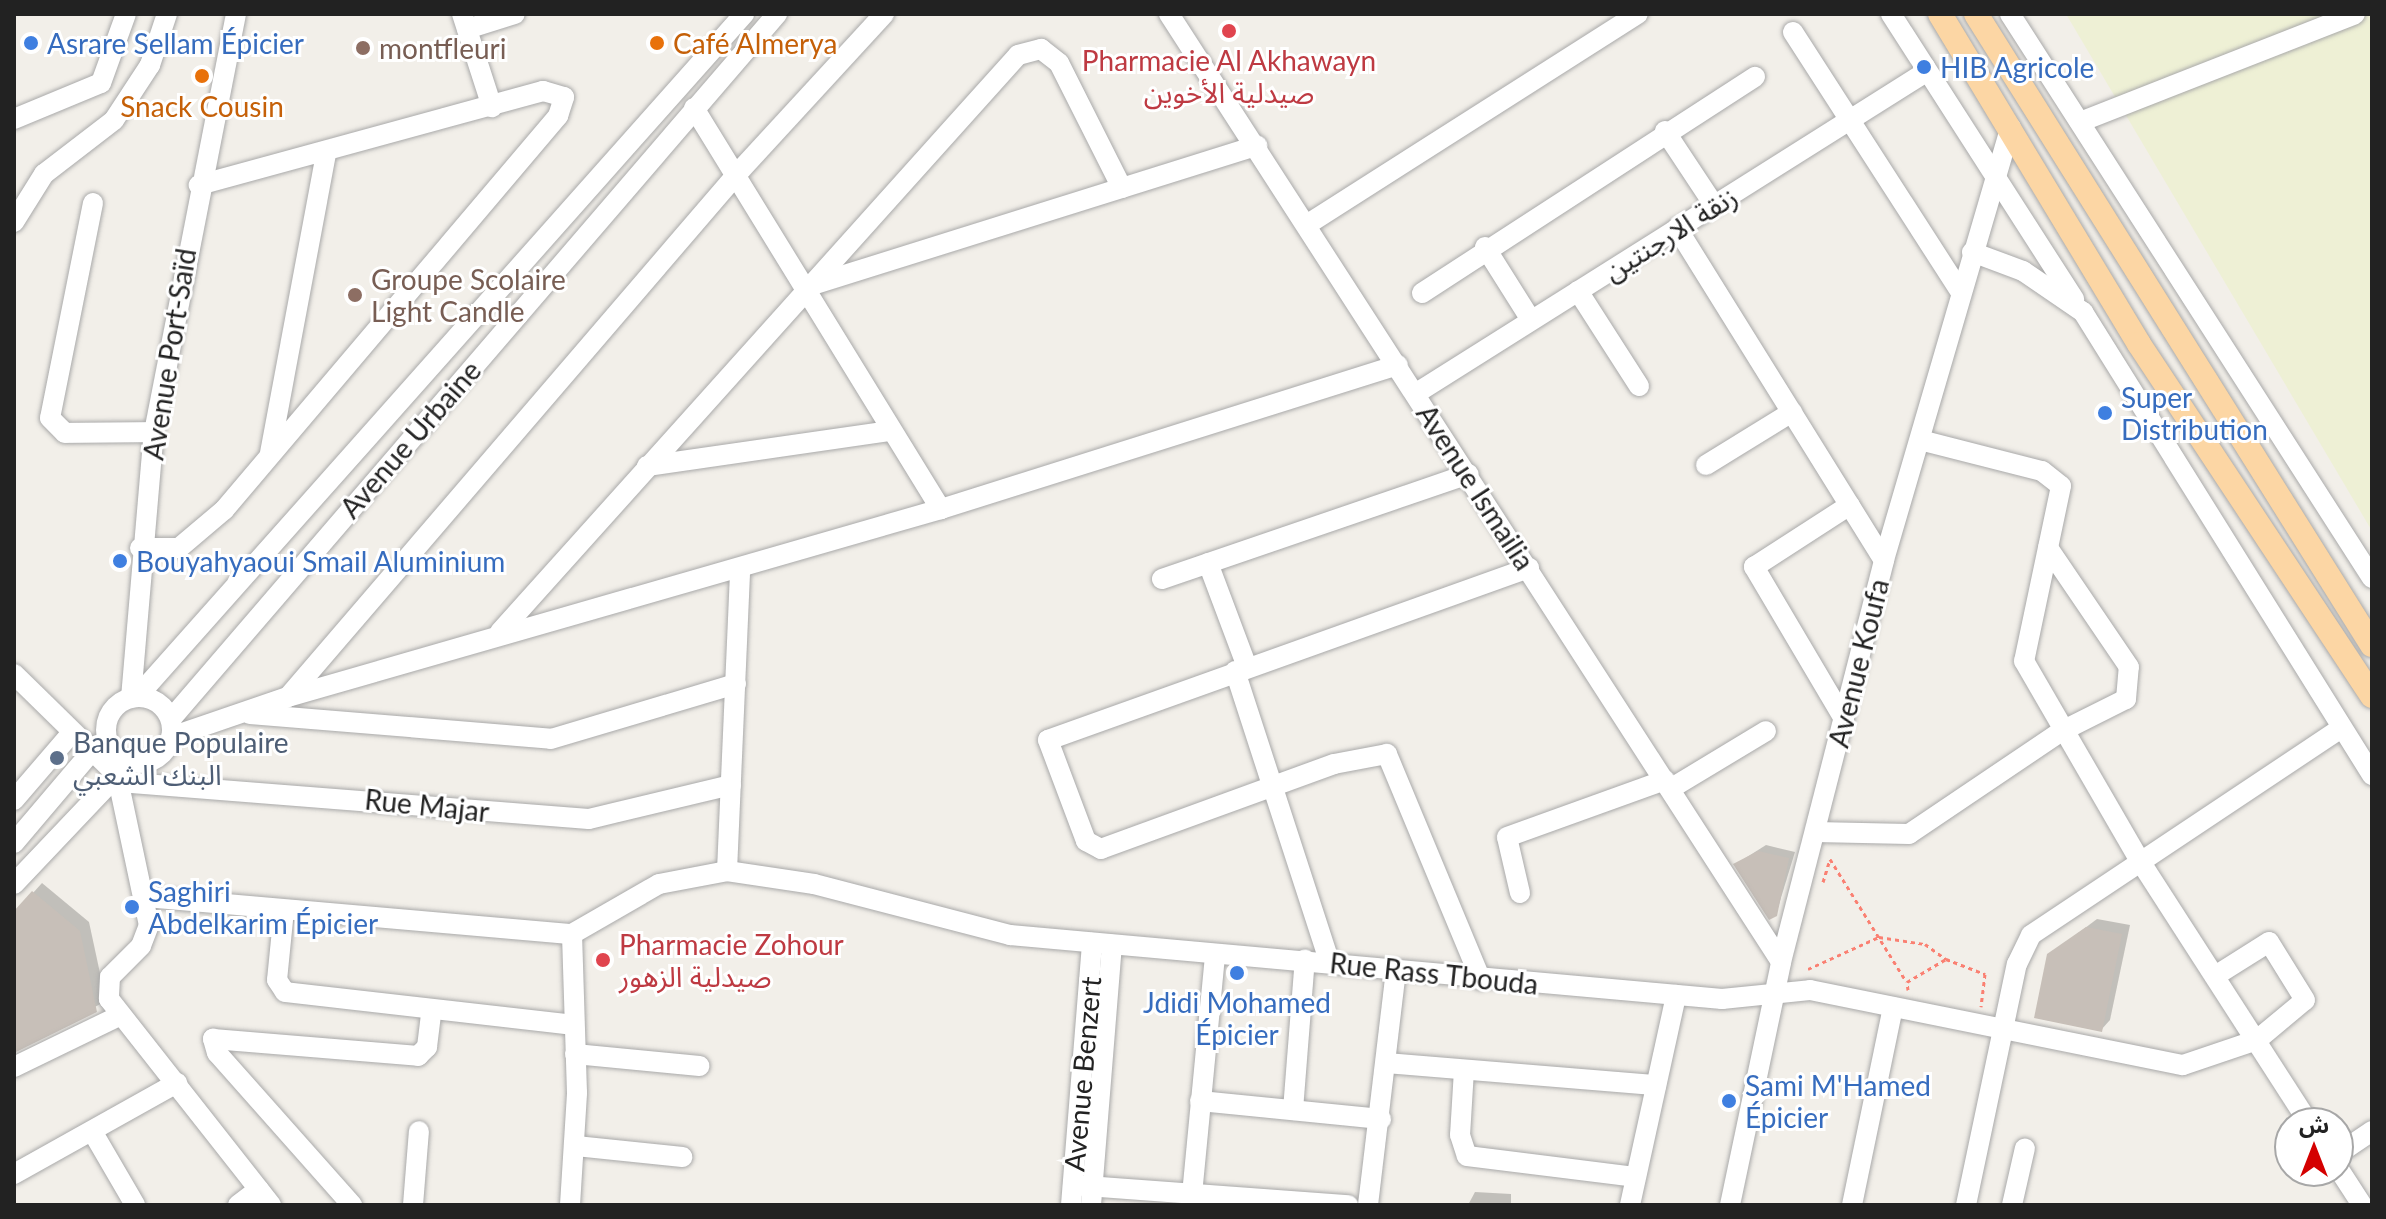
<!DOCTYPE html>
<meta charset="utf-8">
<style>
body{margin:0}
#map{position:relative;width:2386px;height:1219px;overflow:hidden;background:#f2efe9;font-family:Lato,"Noto Sans Arabic",sans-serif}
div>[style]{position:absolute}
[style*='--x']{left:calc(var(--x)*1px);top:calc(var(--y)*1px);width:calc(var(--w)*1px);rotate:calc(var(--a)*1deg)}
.farmland>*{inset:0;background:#eef0d5}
.shadow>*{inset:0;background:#0003}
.building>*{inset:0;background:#c7bfb8}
.path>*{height:3px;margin-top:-1.5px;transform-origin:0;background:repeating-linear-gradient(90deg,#fa8072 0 4px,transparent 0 8px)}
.roads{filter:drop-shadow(0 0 2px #a9a9a9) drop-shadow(0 0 2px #a9a9a9)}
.minor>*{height:20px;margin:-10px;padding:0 10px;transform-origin:10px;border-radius:10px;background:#fff}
.minor>.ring{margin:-10px;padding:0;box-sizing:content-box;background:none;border:20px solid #fff;border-radius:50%}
.major>*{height:24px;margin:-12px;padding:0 12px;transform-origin:12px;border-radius:12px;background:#fcd6a4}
.dots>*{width:22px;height:22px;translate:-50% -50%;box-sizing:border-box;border:4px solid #fff;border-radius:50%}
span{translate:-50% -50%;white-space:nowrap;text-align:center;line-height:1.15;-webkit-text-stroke:6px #fff;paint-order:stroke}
.shop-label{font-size:28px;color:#366cbe}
.left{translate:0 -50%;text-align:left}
.food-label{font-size:28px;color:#c56008}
.education-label{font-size:28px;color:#785e54}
.health-label{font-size:28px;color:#be3a42}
.street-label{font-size:28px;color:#222}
.service-label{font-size:28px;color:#4e5e75}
.frame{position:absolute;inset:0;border:16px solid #222;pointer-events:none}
.north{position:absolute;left:2274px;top:1107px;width:80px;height:80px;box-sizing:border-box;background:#fff;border:2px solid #a7a7a7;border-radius:50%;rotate:0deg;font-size:22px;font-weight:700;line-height:32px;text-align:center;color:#222}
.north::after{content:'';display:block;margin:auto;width:28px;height:36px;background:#d40000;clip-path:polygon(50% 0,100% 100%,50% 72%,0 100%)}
</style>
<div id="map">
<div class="farmland">
<div style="clip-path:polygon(2066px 14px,2372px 14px,2372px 531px)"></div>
</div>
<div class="shadow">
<div style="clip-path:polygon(1766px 845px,1795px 852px,1776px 914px,1736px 864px)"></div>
<div style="clip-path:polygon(42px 883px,89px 922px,106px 1001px,14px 1050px,14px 914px)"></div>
<div style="clip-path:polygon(2097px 919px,2130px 925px,2110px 1020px,2101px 1030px,2049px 955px)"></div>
<div style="clip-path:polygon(1475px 1192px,1511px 1194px,1511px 1205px,1468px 1205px)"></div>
</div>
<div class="building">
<div style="clip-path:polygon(1758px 851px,1789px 858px,1777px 916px,1769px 920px,1733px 864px)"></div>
<div style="clip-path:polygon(32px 891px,80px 931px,97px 1012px,14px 1053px,14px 911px)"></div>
<div style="clip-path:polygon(2086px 927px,2122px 934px,2102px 1032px,2034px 1018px,2047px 954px)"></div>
</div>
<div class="path">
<div style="--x:1830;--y:859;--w:144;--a:58.1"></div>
<div style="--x:1823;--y:882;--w:24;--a:-73"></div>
<div style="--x:1808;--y:969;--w:78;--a:-24.3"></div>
<div style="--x:1879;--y:937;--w:47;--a:8.7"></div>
<div style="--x:1925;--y:944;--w:26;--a:36"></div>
<div style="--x:1908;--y:990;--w:8;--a:-97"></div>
<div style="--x:1907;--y:982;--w:45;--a:-30.5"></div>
<div style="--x:1946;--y:959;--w:42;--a:21"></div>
<div style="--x:1985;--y:974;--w:33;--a:97"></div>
</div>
<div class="roads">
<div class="minor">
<div style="--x:462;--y:14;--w:98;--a:72.1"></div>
<div style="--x:1169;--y:14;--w:1128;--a:57.15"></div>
<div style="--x:1891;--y:14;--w:339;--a:57.3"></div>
<div style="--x:2010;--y:14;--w:670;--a:57.31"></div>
<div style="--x:467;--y:29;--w:50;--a:-17.4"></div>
<div style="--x:1793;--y:32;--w:310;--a:57.2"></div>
<div style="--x:694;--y:108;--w:471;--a:58.4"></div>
<div style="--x:14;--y:119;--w:94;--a:-22.5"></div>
<div style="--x:101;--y:83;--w:73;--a:-70.1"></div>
<div style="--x:2080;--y:122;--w:295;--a:-21.4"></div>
<div style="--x:1665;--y:131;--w:89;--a:56.5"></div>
<div style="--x:93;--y:203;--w:219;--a:101.3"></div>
<div style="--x:50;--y:418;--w:21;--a:45"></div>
<div style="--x:65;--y:433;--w:89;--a:-0.6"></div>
<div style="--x:14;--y:222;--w:57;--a:-58"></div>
<div style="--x:44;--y:174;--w:88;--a:-37.6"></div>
<div style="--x:114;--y:120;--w:66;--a:-56.8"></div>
<div style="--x:150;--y:65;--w:54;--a:-71.6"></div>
<div style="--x:1308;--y:224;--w:391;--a:-32.5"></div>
<div style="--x:1677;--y:228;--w:391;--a:58.1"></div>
<div style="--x:1485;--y:247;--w:86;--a:57.8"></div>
<div style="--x:1972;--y:252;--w:54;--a:20.4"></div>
<div style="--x:2023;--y:271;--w:73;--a:34.3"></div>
<div style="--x:2083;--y:312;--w:546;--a:58.03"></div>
<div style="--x:806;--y:287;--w:473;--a:-17.4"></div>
<div style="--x:1578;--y:291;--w:113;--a:57.3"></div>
<div style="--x:1422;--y:293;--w:397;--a:-33"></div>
<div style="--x:1415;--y:394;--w:604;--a:-32.22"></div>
<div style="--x:1920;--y:440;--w:126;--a:14.3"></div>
<div style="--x:2042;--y:471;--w:24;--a:38"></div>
<div style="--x:2061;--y:486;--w:179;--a:101.9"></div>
<div style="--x:2024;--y:661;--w:231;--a:59.9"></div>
<div style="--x:2140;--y:861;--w:312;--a:57.2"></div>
<div style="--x:270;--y:453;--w:304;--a:-79.4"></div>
<div style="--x:1706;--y:465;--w:101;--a:-31.6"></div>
<div style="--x:647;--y:466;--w:246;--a:-8.2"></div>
<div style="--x:140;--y:548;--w:39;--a:0"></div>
<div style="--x:179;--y:548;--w:59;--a:-40.2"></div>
<div style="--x:224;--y:510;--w:517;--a:-49.71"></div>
<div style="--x:558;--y:116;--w:20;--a:-72"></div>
<div style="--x:564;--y:97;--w:22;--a:-164"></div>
<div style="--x:543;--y:91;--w:357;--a:164.7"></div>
<div style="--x:1208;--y:563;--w:111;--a:69.4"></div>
<div style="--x:1162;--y:579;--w:324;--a:-18.9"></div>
<div style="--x:500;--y:632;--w:775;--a:-48.08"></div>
<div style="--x:1018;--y:55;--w:24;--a:-15"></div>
<div style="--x:1041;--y:49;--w:23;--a:38"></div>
<div style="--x:1059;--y:63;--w:140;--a:63.3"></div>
<div style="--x:1235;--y:671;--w:305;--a:72"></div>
<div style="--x:14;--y:674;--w:144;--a:44.4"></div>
<div style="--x:117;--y:775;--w:153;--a:78"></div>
<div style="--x:149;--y:925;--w:22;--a:111"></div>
<div style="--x:141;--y:946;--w:44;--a:135"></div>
<div style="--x:110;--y:977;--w:22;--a:93"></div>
<div style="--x:109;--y:999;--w:262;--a:51.8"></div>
<div style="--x:137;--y:697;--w:914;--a:-48.37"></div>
<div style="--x:288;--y:697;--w:680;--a:-16.06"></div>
<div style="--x:941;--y:509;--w:479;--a:-17.5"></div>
<div class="ring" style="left:106px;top:697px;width:46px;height:46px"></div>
<div style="--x:131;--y:698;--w:267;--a:-85.1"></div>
<div style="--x:154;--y:432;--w:426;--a:-78.9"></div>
<div style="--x:250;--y:714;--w:302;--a:4.7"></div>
<div style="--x:551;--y:739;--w:193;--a:-16.6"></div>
<div style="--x:171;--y:719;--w:930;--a:-49.32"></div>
<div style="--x:1844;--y:719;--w:177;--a:-120.6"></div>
<div style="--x:1754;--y:567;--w:114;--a:-32.9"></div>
<div style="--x:171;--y:737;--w:124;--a:-18.9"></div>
<div style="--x:288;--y:697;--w:688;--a:-49.36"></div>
<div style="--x:736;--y:175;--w:219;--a:-47.4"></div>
<div style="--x:119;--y:782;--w:471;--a:4.5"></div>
<div style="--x:589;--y:819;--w:146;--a:-13.5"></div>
<div style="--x:1670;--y:789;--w:112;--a:-31.1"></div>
<div style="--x:14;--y:800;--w:84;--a:-49.3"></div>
<div style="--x:1815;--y:832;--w:94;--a:1.2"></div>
<div style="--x:1909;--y:834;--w:182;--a:-34"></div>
<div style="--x:2060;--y:732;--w:74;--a:-26.6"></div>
<div style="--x:2126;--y:699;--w:32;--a:-85"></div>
<div style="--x:2129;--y:667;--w:144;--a:-124.2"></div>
<div style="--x:14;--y:843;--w:128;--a:-49.7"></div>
<div style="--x:727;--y:871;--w:302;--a:-87.5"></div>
<div style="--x:14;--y:884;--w:160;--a:-46.5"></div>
<div style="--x:1520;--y:893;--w:57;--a:-103.1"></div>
<div style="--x:1507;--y:837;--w:168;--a:-19.8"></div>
<div style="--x:146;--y:897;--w:428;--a:5"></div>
<div style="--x:572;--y:934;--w:100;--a:-29.9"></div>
<div style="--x:659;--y:884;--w:69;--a:-10.8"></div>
<div style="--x:727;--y:871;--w:88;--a:8.5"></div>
<div style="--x:814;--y:884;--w:203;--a:14.6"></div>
<div style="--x:1010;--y:935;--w:715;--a:5.14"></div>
<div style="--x:1722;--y:999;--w:88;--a:-5.8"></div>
<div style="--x:1810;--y:990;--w:380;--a:11.4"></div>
<div style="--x:2183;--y:1065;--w:78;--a:-18.7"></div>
<div style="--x:2257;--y:1040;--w:62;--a:-39.8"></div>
<div style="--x:2305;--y:1000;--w:68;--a:-121.8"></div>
<div style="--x:2269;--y:942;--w:64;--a:147.8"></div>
<div style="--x:284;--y:910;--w:70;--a:95.7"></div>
<div style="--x:277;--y:980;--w:14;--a:56"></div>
<div style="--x:285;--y:992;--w:290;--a:6.5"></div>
<div style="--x:1481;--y:980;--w:245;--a:-112.6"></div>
<div style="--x:1387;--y:754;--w:54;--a:169.3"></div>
<div style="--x:1334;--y:764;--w:248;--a:160"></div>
<div style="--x:1101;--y:849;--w:17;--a:-152"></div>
<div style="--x:1086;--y:841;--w:108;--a:-110.6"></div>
<div style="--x:1048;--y:740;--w:511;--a:-19.68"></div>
<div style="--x:575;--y:1054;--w:125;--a:5.5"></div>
<div style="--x:1387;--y:1063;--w:270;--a:4.7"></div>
<div style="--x:14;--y:1067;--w:119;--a:-25.9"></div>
<div style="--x:1464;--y:1070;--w:65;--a:93.5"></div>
<div style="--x:1460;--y:1135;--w:22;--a:72"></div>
<div style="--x:1467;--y:1156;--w:169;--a:7.1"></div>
<div style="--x:1200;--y:1101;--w:182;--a:5.7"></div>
<div style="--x:1293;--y:1110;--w:151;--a:-85.5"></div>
<div style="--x:92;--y:1131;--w:86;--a:59.8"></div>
<div style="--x:576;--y:1146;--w:107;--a:5.9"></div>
<div style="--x:2338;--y:1154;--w:41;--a:-34.1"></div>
<div style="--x:2338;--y:1168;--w:44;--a:57"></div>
<div style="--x:14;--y:1174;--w:187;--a:-29.2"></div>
<div style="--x:1073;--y:1185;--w:276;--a:4.2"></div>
<div style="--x:238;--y:1205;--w:26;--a:-37"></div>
<div style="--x:352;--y:1205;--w:203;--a:-131.6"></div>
<div style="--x:217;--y:1053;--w:15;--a:-106"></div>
<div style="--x:213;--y:1039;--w:206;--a:4.7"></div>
<div style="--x:418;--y:1056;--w:13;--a:-45"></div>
<div style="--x:427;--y:1047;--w:38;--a:-83"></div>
<div style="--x:413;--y:1205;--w:74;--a:-85.4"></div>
<div style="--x:570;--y:1205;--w:112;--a:-86.4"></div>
<div style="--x:577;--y:1093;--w:159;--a:-91.8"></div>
<div style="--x:1071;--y:1205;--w:263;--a:-85.4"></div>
<div style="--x:1091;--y:1205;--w:261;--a:-85.4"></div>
<div style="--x:1191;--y:1205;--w:252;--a:-84.5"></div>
<div style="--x:1368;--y:1205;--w:236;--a:-83.2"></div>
<div style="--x:1630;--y:1205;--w:215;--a:-77.6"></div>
<div style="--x:1730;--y:1205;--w:248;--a:-78.1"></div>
<div style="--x:1781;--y:962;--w:415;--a:-75.6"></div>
<div style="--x:1884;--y:560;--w:451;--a:-73.7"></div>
<div style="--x:1852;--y:1205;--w:202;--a:-78.3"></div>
<div style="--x:1966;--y:1205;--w:246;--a:-78.1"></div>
<div style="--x:2017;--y:964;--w:32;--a:-64"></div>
<div style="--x:2031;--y:935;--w:373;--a:-33.7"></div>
<div style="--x:2012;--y:1205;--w:58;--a:-77.2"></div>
</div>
<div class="major">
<div style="--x:1940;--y:14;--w:385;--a:58.9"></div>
<div style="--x:2139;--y:344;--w:422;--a:56.5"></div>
<div style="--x:1976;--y:14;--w:745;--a:57.89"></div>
</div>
</div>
<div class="dots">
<div style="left:1229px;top:31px;background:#e0444e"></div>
<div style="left:31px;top:43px;background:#3f7fe0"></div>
<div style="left:657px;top:43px;background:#e8710a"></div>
<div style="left:363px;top:48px;background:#8d6e63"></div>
<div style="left:1924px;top:67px;background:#3f7fe0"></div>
<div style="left:202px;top:76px;background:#e8710a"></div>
<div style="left:355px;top:295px;background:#8d6e63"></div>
<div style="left:2105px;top:413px;background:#3f7fe0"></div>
<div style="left:120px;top:561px;background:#3f7fe0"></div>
<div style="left:57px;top:758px;background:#5c6f8a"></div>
<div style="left:132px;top:907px;background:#3f7fe0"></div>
<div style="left:603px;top:960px;background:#e0444e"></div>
<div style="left:1237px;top:973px;background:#3f7fe0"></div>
<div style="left:1729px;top:1101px;background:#3f7fe0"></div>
</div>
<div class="shop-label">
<span class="left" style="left:47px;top:43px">Asrare Sellam Épicier</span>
<span class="left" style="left:1940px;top:67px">HIB Agricole</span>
<span class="left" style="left:2121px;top:413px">Super<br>Distribution</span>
<span class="left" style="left:136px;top:561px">Bouyahyaoui Smail Aluminium</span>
<span class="left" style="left:148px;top:907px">Saghiri<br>Abdelkarim Épicier</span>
<span style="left:1237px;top:1018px">Jdidi Mohamed<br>Épicier</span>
<span class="left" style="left:1745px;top:1101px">Sami M'Hamed<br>Épicier</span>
</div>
<div class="food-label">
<span class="left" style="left:673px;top:43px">Café Almerya</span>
<span style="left:202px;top:106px">Snack Cousin</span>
</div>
<div class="education-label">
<span class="left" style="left:379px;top:48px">montfleuri</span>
<span class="left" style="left:371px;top:295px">Groupe Scolaire<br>Light Candle</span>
</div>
<div class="health-label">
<span style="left:1229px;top:76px">Pharmacie Al Akhawayn<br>صيدلية الأخوين</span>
<span class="left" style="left:619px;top:960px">Pharmacie Zohour<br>صيدلية الزهور</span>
</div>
<div class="street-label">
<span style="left:1670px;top:233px;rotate:-32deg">زنقة الارجنتين</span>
<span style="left:169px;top:354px;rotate:-81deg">Avenue Port-Saïd</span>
<span style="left:410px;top:439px;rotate:-49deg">Avenue Urbaine</span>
<span style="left:1476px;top:487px;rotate:57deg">Avenue Ismailia</span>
<span style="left:1858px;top:663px;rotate:-76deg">Avenue Koufa</span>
<span style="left:427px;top:805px;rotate:6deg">Rue Majar</span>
<span style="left:1434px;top:973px;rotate:6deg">Rue Rass Tbouda</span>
<span style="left:1082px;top:1074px;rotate:-85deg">Avenue Benzert</span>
</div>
<div class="service-label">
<span class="left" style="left:73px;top:758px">Banque Populaire<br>البنك الشعبي</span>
</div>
<div class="frame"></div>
<div class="north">ش</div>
</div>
